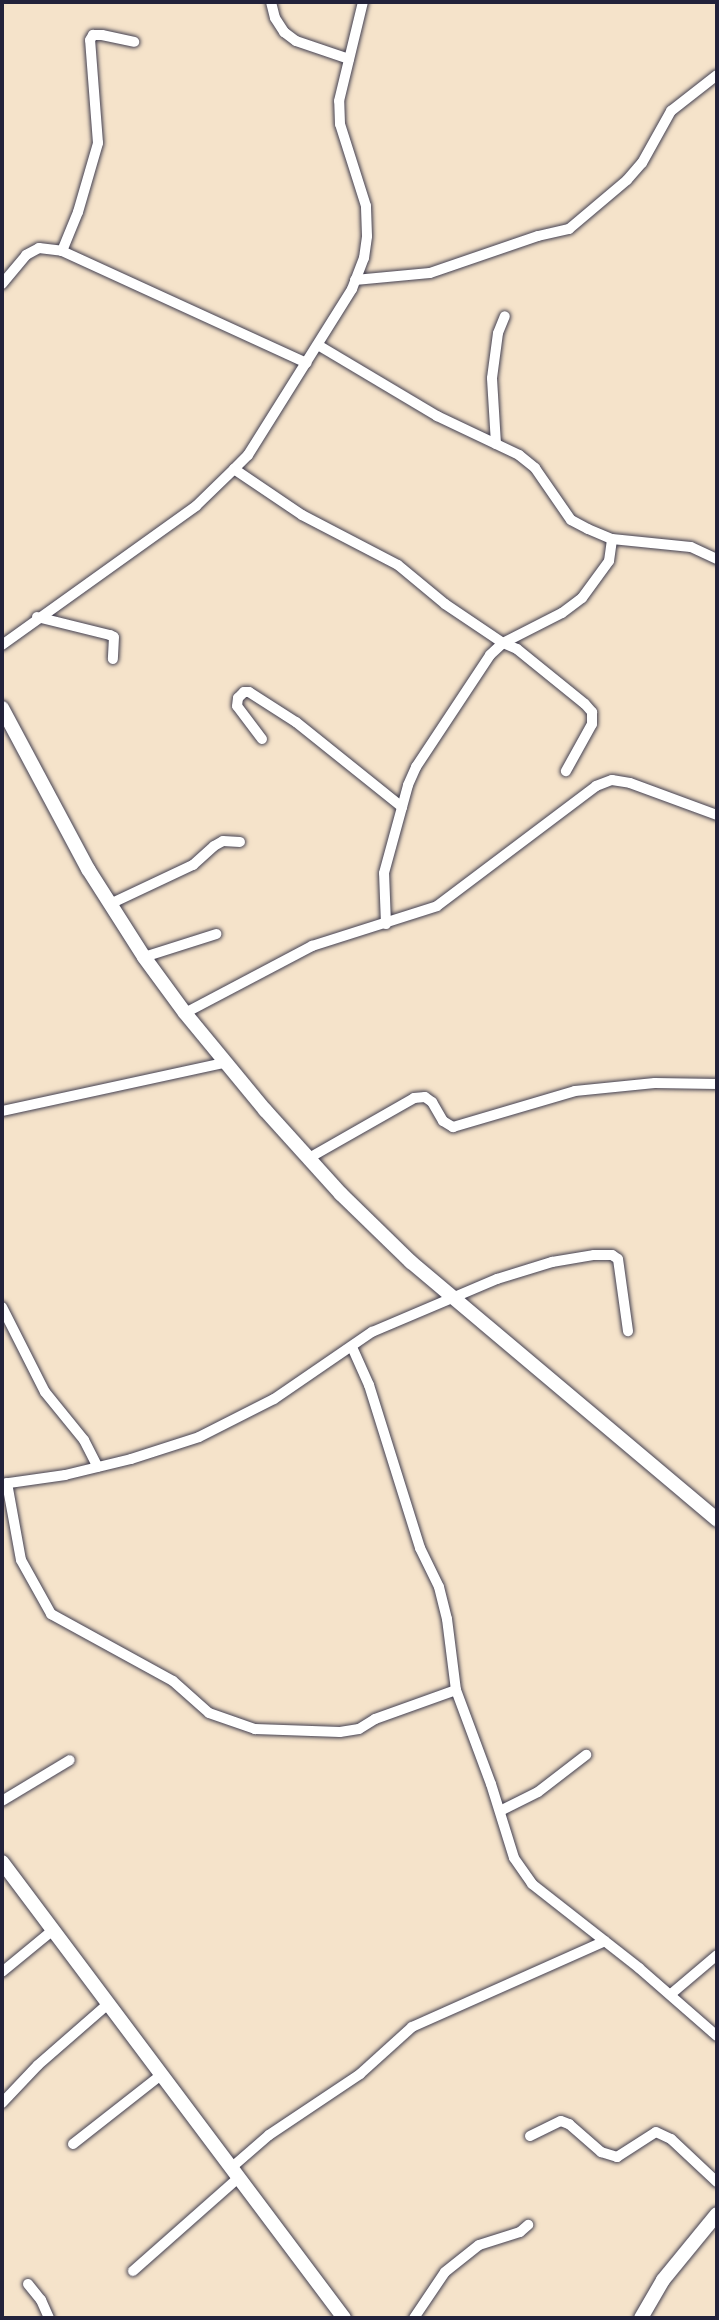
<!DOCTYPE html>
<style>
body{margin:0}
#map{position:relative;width:719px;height:2320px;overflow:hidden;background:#f5e3ca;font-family:"Indie Flower",sans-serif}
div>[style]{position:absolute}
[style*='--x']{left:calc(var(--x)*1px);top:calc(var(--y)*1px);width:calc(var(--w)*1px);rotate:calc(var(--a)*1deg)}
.roads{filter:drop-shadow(0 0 2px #423f50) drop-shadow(0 0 2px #423f50)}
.minor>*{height:10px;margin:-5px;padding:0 5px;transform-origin:5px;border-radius:5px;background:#fff}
.major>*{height:14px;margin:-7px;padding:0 7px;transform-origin:7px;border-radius:7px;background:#fff}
span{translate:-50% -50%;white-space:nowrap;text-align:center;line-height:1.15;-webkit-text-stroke:5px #fdfcf7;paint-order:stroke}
.frame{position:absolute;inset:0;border:4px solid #22223b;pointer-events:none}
</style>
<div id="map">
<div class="roads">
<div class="minor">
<div style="--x:271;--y:2;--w:16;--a:76"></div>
<div style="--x:275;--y:18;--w:17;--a:57"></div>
<div style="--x:284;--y:32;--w:15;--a:37"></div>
<div style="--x:296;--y:41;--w:56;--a:18.8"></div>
<div style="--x:62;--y:251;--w:42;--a:-67.7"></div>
<div style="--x:78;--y:212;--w:72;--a:-73.8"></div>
<div style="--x:98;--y:143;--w:103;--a:-94.4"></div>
<div style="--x:90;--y:40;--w:6;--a:-59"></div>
<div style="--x:93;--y:35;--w:9;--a:0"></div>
<div style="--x:102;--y:35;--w:33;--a:12"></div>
<div style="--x:355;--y:280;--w:75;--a:-5.3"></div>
<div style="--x:430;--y:273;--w:114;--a:-18.9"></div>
<div style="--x:538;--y:236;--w:32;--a:-13"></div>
<div style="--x:569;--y:229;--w:76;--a:-40.2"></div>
<div style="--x:627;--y:180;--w:23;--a:-49"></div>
<div style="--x:642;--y:163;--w:60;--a:-60.9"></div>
<div style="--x:671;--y:111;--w:58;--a:-38"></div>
<div style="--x:2;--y:284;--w:38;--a:-50"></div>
<div style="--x:26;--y:255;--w:15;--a:-28"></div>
<div style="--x:39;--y:248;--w:23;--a:7"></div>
<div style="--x:62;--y:251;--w:269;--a:24.6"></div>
<div style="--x:318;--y:345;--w:139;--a:30.8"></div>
<div style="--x:437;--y:416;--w:91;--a:25.4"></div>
<div style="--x:519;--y:455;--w:21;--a:39"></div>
<div style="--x:535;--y:468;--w:63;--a:55.3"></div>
<div style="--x:571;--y:520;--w:19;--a:28"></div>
<div style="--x:588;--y:529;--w:26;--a:23"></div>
<div style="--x:612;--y:539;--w:79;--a:5.8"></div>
<div style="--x:691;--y:547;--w:29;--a:25"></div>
<div style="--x:496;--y:444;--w:66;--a:-93.5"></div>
<div style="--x:492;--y:378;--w:45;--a:-82.4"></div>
<div style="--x:498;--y:333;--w:18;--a:-68"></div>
<div style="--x:234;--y:469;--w:82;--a:34.1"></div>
<div style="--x:302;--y:515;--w:108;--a:27.5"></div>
<div style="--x:398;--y:565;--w:61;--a:39.7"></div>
<div style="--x:445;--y:604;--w:70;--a:33.9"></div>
<div style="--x:503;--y:643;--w:15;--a:23"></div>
<div style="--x:517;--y:649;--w:87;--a:39"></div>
<div style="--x:585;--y:704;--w:11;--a:49"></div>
<div style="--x:592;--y:712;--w:12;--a:90"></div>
<div style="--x:592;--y:724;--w:54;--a:119"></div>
<div style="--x:37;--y:617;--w:75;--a:13.9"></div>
<div style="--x:110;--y:635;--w:4;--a:27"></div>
<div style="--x:114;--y:637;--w:22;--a:93"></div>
<div style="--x:2;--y:645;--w:239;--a:-35.6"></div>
<div style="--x:196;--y:506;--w:53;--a:-44.2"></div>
<div style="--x:234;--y:469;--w:20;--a:-45"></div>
<div style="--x:248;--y:455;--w:196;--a:-57.9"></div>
<div style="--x:352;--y:289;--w:33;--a:-69"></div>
<div style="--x:364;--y:258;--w:22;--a:-82"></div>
<div style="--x:367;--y:236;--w:30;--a:-92"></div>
<div style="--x:366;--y:206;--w:86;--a:-107.6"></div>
<div style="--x:340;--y:124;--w:23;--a:-92"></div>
<div style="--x:339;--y:101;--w:102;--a:-76.4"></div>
<div style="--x:262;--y:739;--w:41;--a:-127.1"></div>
<div style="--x:237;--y:706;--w:8;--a:-83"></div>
<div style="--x:238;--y:698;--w:8;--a:-45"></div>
<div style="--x:244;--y:692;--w:5;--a:0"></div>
<div style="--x:249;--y:692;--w:56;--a:32.6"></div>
<div style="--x:296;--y:722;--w:136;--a:38.7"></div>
<div style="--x:110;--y:904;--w:92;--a:-25.2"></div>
<div style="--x:193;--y:865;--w:28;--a:-42"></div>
<div style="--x:214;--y:846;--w:10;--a:-29"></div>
<div style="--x:223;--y:841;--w:17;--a:3"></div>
<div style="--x:386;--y:924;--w:51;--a:-92.2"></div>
<div style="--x:384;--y:873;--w:91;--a:-74.7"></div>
<div style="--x:408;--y:785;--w:20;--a:-66"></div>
<div style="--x:416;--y:767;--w:134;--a:-56.5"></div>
<div style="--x:490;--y:655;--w:18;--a:-43"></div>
<div style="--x:503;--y:643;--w:66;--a:-27"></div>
<div style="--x:562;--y:613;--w:25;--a:-37"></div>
<div style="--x:582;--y:598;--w:46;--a:-53.9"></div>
<div style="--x:609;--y:561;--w:22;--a:-82"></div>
<div style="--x:144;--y:957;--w:76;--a:-17.7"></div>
<div style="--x:185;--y:1013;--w:144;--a:-27.8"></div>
<div style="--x:312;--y:946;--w:131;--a:-17.7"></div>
<div style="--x:437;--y:906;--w:199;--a:-37"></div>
<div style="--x:596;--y:786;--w:17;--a:-21"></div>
<div style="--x:612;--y:780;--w:18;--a:9"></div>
<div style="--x:630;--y:783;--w:93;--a:20.2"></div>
<div style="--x:2;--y:1111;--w:227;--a:-12.2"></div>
<div style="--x:309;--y:1158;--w:121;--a:-29.7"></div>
<div style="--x:414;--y:1098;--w:11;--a:-5"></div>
<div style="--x:425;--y:1097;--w:9;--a:36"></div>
<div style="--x:432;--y:1102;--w:22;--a:60"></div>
<div style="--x:443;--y:1121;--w:12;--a:31"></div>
<div style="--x:453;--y:1127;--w:127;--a:-16.4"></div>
<div style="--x:575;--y:1091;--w:80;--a:-5.7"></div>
<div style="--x:655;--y:1083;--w:62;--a:0.9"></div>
<div style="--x:2;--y:1307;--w:95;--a:63.2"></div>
<div style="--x:45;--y:1392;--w:62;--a:50.9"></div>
<div style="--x:84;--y:1440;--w:30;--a:63"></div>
<div style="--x:352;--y:1347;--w:42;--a:65.9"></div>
<div style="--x:369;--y:1385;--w:171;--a:72.6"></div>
<div style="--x:420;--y:1548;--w:43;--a:64"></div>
<div style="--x:439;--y:1587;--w:33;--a:76"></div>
<div style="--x:447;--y:1619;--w:72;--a:82.8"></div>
<div style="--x:456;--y:1690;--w:100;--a:69.6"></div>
<div style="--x:491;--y:1784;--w:77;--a:72.7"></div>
<div style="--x:514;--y:1858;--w:32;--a:55"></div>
<div style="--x:532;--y:1884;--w:136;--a:38.1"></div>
<div style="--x:639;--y:1968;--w:103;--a:41.1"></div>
<div style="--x:7;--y:1483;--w:78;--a:79.7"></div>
<div style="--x:21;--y:1560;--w:62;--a:60.9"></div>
<div style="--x:51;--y:1614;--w:139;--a:28.8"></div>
<div style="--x:173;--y:1681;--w:48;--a:41.6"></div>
<div style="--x:209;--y:1713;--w:49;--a:19.2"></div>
<div style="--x:255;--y:1729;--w:85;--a:2"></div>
<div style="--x:340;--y:1732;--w:19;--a:-9"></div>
<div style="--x:359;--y:1729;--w:19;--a:-32"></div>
<div style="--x:375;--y:1719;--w:86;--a:-19.7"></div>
<div style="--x:2;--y:1484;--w:64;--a:-8.1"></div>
<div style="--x:65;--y:1475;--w:68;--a:-13.6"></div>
<div style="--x:131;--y:1459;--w:71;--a:-17.9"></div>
<div style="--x:199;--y:1437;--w:84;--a:-26.9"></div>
<div style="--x:274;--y:1399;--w:119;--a:-34.4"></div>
<div style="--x:372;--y:1332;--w:136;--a:-23"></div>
<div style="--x:497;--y:1279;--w:58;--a:-17.2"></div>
<div style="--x:552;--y:1262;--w:43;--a:-9.5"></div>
<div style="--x:594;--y:1255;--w:18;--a:0"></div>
<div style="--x:612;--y:1255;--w:7;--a:34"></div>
<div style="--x:618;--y:1259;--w:73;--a:82.1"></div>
<div style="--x:2;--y:1801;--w:79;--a:-31.1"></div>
<div style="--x:500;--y:1811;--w:42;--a:-26.6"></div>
<div style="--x:538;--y:1792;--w:61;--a:-37.6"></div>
<div style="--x:2;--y:1972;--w:66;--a:-39.5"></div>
<div style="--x:671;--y:1994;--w:60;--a:-40.3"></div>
<div style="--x:2;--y:2103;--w:52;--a:-46.5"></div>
<div style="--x:38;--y:2065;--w:93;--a:-41.1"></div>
<div style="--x:530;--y:2136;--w:34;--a:-26"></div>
<div style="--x:561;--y:2121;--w:9;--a:21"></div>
<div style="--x:569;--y:2124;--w:43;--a:41.2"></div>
<div style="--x:601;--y:2152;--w:17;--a:17"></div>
<div style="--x:617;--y:2157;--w:46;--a:-32.7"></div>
<div style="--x:656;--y:2132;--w:17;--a:25"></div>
<div style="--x:671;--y:2139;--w:63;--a:43.1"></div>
<div style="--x:73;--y:2144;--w:112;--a:-38.1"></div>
<div style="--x:231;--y:2168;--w:50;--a:-41"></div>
<div style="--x:269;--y:2135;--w:110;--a:-33.8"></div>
<div style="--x:360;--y:2074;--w:70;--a:-42.1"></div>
<div style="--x:412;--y:2027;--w:211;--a:-24"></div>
<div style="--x:133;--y:2271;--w:140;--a:-41.5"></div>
<div style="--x:28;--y:2284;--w:21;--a:51"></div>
<div style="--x:41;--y:2300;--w:20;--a:66"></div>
<div style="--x:414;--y:2318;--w:55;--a:-56"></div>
<div style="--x:445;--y:2272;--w:43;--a:-38.5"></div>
<div style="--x:479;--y:2245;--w:43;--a:-17.6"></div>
<div style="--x:520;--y:2232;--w:11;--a:-41"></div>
</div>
<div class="major">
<div style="--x:2;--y:708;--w:183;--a:61.9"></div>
<div style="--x:88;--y:869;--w:104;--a:57.5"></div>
<div style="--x:144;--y:957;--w:69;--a:53.8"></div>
<div style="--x:185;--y:1013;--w:126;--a:50.5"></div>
<div style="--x:265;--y:1110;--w:113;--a:47.9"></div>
<div style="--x:341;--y:1194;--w:98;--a:44.2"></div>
<div style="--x:411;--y:1262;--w:400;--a:40.1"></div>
<div style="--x:2;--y:1862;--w:570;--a:53.13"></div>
<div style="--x:641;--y:2318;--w:44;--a:-59.9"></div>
<div style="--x:663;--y:2280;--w:85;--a:-50.7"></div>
</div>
</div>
<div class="frame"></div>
</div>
